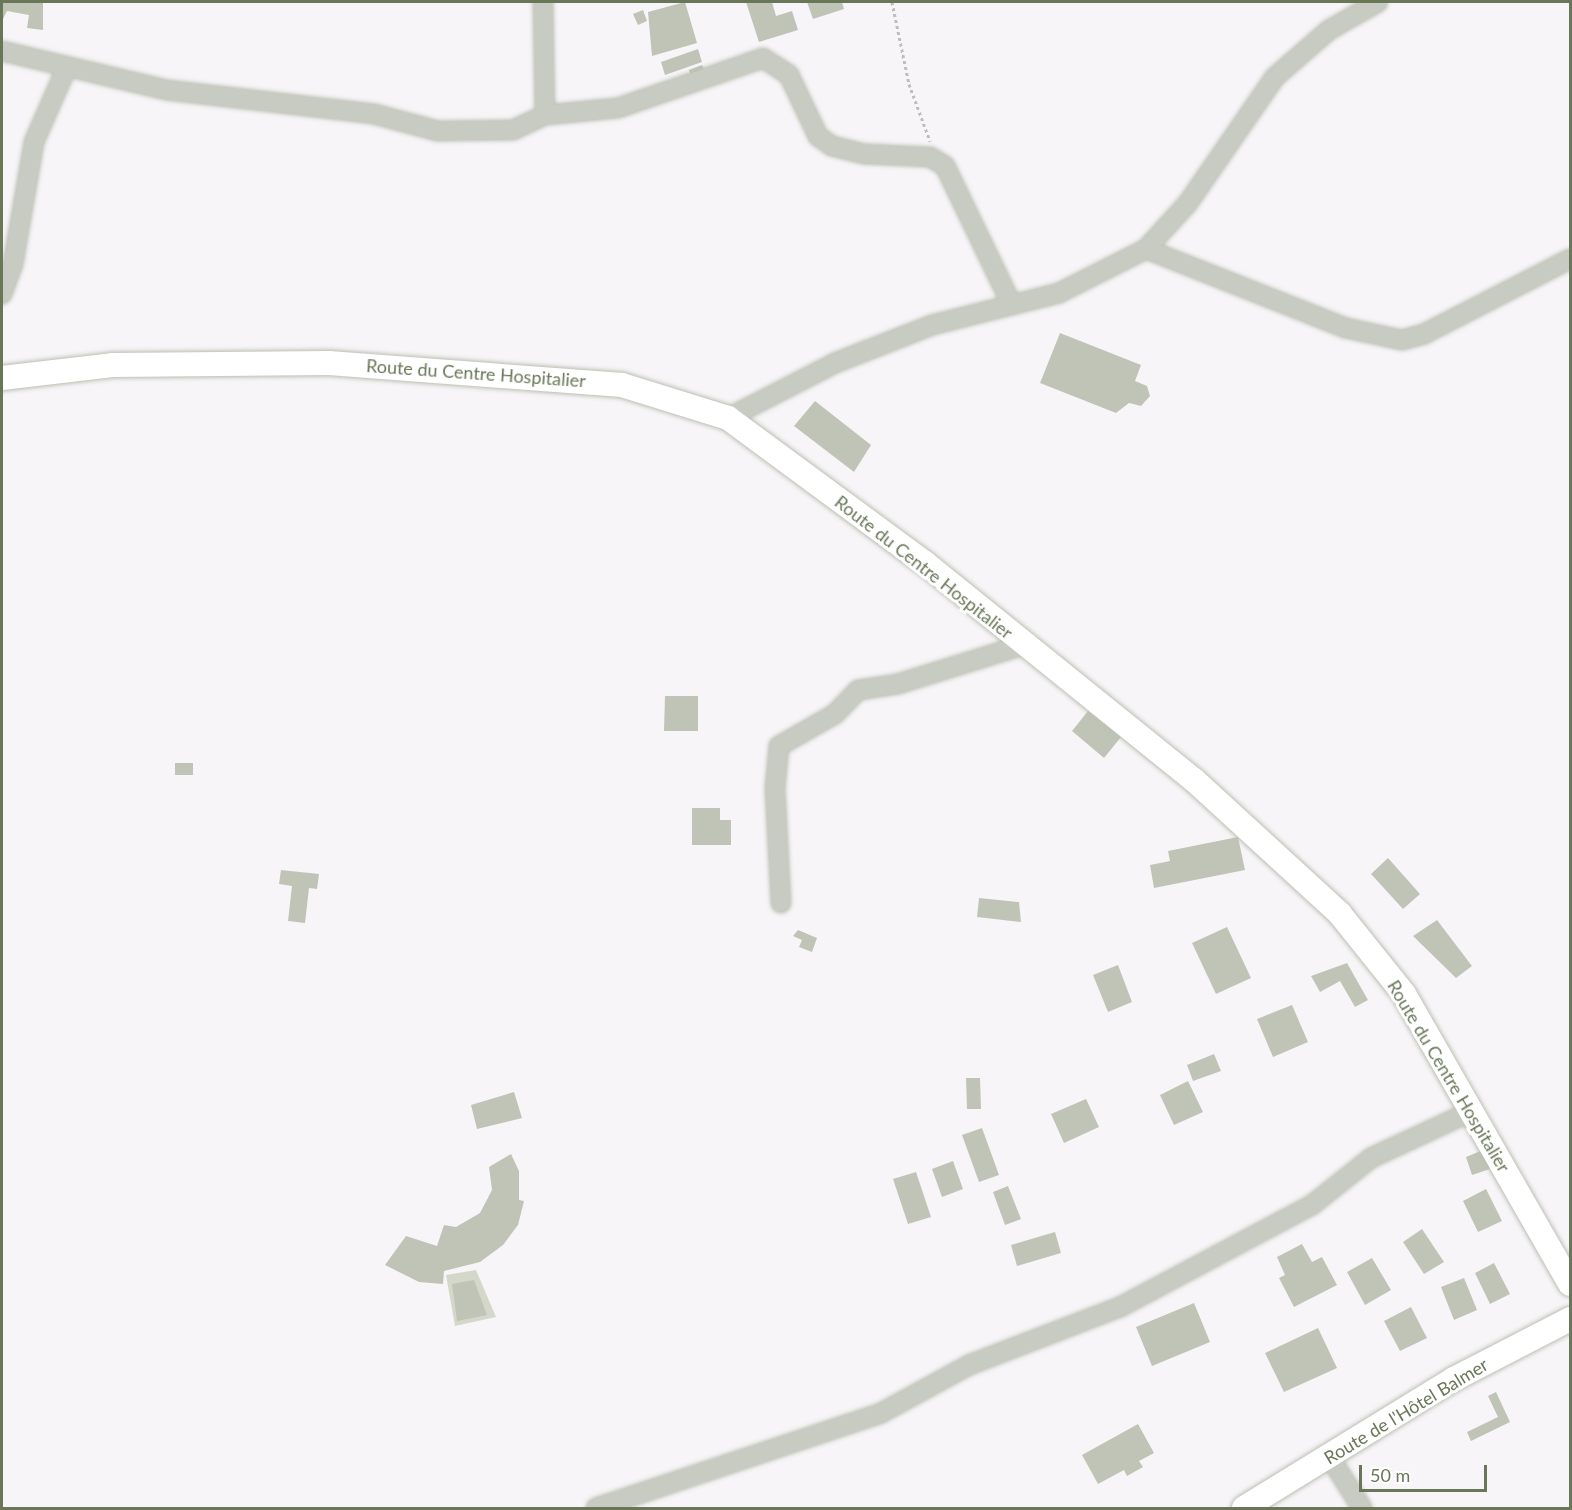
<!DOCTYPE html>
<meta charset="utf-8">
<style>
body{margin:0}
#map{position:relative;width:1572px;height:1510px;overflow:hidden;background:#f8f5f8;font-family:Lato,sans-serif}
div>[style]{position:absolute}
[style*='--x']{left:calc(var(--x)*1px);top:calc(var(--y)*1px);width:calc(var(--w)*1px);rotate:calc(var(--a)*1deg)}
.water>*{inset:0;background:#d4d8ca}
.building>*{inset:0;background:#bfc4b7}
.path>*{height:3px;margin-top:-1.5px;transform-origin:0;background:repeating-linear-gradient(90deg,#bcbfb8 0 3px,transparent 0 6px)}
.roads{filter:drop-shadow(0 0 2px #bbc0b4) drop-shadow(0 0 2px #bbc0b4)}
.street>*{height:18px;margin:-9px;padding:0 9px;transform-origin:9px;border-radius:9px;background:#c7cbc2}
.secondary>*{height:24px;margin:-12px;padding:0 12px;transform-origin:12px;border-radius:12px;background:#fff}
span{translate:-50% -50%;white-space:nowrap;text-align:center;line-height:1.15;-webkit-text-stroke:6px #fff;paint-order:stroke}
.street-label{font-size:18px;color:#697758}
.frame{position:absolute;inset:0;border:3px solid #697758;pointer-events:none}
.scale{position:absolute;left:1359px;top:1465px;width:128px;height:27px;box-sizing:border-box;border:3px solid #697758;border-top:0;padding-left:8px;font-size:18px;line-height:21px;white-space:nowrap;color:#697758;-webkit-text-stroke:4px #fff;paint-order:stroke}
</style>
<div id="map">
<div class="water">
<div style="clip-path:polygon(476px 1270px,496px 1317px,455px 1326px,446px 1275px)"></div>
</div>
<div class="building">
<div style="clip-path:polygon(2px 2px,43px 2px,43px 30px,27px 28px,29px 15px,7px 11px,2px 21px)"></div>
<div style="clip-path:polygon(685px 2px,697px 43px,652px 56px,648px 12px)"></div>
<div style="clip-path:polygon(746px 2px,772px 2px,776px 16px,792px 11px,798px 30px,759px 42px)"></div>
<div style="clip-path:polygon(807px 2px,842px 2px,844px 9px,813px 19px)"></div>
<div style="clip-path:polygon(643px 10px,647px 21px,638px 25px,633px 14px)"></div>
<div style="clip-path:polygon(698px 49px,702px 62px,665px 75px,661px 62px)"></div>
<div style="clip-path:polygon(702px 65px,706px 73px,692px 78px,689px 70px)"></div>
<div style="clip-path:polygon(1060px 333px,1141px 365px,1135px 381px,1147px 386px,1150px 396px,1141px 406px,1129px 403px,1116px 413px,1040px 383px)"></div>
<div style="clip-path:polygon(815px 401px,871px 445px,854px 472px,794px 426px)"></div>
<div style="clip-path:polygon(665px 696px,698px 696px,698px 731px,664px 731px)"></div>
<div style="clip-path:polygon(1088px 711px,1121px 737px,1104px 758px,1072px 731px)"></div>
<div style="clip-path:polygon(175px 763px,193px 763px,193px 775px,175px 775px)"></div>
<div style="clip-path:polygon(692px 808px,720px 808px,720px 820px,731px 820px,731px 845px,692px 845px)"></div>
<div style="clip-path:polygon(1238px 837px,1245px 870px,1154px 888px,1150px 865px,1170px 861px,1168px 851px)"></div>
<div style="clip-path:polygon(1388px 858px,1420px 894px,1403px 909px,1371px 874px)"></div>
<div style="clip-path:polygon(281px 870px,319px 874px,317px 889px,309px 888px,305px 923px,288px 921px,292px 886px,279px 884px)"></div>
<div style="clip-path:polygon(979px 898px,1019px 902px,1021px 922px,977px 917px)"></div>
<div style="clip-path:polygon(1437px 920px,1472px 966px,1456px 978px,1413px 936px)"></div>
<div style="clip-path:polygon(1227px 927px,1251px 978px,1216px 994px,1192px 943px)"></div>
<div style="clip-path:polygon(798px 930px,817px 938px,812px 952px,799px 947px,802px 940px,793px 936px)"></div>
<div style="clip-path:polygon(1347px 963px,1368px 1000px,1355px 1007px,1340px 981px,1320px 992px,1311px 976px)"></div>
<div style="clip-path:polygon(1118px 965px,1132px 1002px,1108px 1012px,1093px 975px)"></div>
<div style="clip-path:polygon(1292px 1005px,1308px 1042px,1273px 1057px,1257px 1019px)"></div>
<div style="clip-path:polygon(1214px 1054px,1221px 1071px,1193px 1081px,1187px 1065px)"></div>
<div style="clip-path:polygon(966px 1078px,980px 1078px,981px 1109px,967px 1109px)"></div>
<div style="clip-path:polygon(1188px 1081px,1203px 1112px,1174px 1125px,1160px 1095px)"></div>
<div style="clip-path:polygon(514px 1092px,522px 1118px,477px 1129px,471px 1105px)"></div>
<div style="clip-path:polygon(1086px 1099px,1099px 1127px,1064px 1143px,1051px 1114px)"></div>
<div style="clip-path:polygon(982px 1128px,999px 1175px,979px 1182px,962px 1135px)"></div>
<div style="clip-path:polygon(1483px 1150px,1490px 1169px,1472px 1175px,1466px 1157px)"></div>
<div style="clip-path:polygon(511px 1154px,519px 1171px,519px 1200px,524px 1201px,518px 1225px,503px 1245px,480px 1262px,444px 1271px,443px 1284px,419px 1282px,385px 1265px,406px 1236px,437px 1246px,444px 1225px,456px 1227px,480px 1213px,492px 1190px,489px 1167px)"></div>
<div style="clip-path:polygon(953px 1161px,963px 1189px,942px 1197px,932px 1169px)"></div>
<div style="clip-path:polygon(916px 1172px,931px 1217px,908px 1224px,893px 1179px)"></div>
<div style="clip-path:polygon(1008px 1186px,1021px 1219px,1005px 1225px,993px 1192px)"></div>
<div style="clip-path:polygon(1486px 1189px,1502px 1221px,1478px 1232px,1463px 1201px)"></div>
<div style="clip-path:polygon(1422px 1229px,1444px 1262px,1424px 1274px,1403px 1242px)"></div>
<div style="clip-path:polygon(1055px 1232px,1061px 1253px,1017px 1266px,1011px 1245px)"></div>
<div style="clip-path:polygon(1302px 1244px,1312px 1262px,1322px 1257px,1337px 1285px,1294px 1307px,1279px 1278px,1285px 1275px,1277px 1257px)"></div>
<div style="clip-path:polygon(1372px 1258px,1391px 1290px,1365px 1305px,1347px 1272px)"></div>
<div style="clip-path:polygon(1494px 1263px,1510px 1294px,1490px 1304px,1475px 1273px)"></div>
<div style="clip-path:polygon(1464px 1278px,1477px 1310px,1454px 1320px,1441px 1287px)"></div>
<div style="clip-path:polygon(474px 1280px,487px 1315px,457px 1321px,452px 1284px)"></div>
<div style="clip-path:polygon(1194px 1303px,1210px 1342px,1152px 1366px,1136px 1327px)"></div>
<div style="clip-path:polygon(1411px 1307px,1427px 1338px,1400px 1351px,1384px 1321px)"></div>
<div style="clip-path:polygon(1318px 1328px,1337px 1368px,1284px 1392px,1265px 1353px)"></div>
<div style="clip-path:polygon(1496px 1392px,1510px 1422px,1471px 1441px,1467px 1432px,1498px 1417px,1488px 1396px)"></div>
<div style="clip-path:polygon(1138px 1424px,1154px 1453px,1139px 1461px,1143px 1467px,1127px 1476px,1124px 1470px,1098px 1484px,1082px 1455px)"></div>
</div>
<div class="path">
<div style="--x:892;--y:2;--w:84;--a:78.3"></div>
<div style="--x:909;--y:84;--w:61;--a:69.8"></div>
</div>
<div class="roads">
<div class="street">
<div style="--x:543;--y:2;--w:113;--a:89"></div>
<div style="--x:2;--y:51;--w:170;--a:13.3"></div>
<div style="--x:167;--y:90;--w:208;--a:6.6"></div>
<div style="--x:374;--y:114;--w:66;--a:14.9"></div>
<div style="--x:438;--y:131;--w:75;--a:-0.8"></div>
<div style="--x:513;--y:130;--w:35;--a:-25"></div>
<div style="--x:545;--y:115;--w:73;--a:-5.5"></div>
<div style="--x:618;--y:108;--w:153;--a:-19"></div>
<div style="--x:763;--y:58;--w:31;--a:33"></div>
<div style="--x:789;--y:75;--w:68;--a:64.6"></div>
<div style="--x:818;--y:136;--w:17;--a:36"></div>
<div style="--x:832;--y:146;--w:34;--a:14"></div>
<div style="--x:865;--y:154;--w:65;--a:2.6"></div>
<div style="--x:930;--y:157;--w:17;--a:31"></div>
<div style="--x:945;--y:166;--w:154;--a:64.3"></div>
<div style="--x:1146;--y:249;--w:215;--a:21.6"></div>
<div style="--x:1346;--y:328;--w:57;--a:12.1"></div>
<div style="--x:1402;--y:340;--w:23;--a:-15"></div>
<div style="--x:1424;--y:334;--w:164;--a:-27.2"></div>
<div style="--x:2;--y:294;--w:32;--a:-70"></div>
<div style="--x:13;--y:264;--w:124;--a:-80.2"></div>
<div style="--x:34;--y:142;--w:82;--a:-66.3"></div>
<div style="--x:728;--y:418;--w:120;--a:-27.2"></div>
<div style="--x:835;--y:363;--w:104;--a:-21.4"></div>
<div style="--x:932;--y:325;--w:131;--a:-14.1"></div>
<div style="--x:1059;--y:293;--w:97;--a:-26.8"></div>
<div style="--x:1146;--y:249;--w:62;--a:-47.6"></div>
<div style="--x:1188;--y:203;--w:153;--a:-55.4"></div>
<div style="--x:1275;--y:77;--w:72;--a:-41"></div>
<div style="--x:1329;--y:30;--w:56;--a:-29.7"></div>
<div style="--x:781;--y:903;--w:115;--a:-93"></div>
<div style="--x:775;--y:788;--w:42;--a:-84.6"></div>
<div style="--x:779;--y:746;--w:64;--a:-29.7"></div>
<div style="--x:835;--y:714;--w:33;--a:-46"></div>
<div style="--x:858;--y:690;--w:40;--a:-8.5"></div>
<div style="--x:898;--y:684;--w:131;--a:-17.3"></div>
<div style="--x:1329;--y:1456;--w:62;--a:57.6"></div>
<div style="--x:596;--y:1508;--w:300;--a:-18.4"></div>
<div style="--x:881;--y:1413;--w:100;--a:-28.6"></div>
<div style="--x:969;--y:1365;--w:162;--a:-21"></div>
<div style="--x:1120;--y:1307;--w:217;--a:-28"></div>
<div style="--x:1312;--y:1205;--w:75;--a:-38.5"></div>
<div style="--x:1371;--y:1158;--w:111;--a:-25"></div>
</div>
<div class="secondary">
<div style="--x:2;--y:378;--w:111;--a:-6.7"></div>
<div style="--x:112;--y:365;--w:217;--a:-0.5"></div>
<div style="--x:329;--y:363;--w:294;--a:4.3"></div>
<div style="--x:622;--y:385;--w:111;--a:17.3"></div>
<div style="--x:728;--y:418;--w:245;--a:36.4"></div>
<div style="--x:925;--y:563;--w:346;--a:38.9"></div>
<div style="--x:1194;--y:780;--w:198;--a:42.5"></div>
<div style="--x:1340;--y:914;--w:102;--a:51.3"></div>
<div style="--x:1404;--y:994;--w:334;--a:60.2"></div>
<div style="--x:1244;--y:1508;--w:246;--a:-31.6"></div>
<div style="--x:1454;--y:1379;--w:131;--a:-27.3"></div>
</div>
</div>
<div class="street-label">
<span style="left:476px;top:373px;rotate:4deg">Route du Centre Hospitalier</span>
<span style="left:924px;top:567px;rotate:38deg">Route du Centre Hospitalier</span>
<span style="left:1449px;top:1076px;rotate:59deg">Route du Centre Hospitalier</span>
<span style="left:1406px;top:1411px;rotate:-31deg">Route de l'Hôtel Balmer</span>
</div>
<div class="frame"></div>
<div class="scale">50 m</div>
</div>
